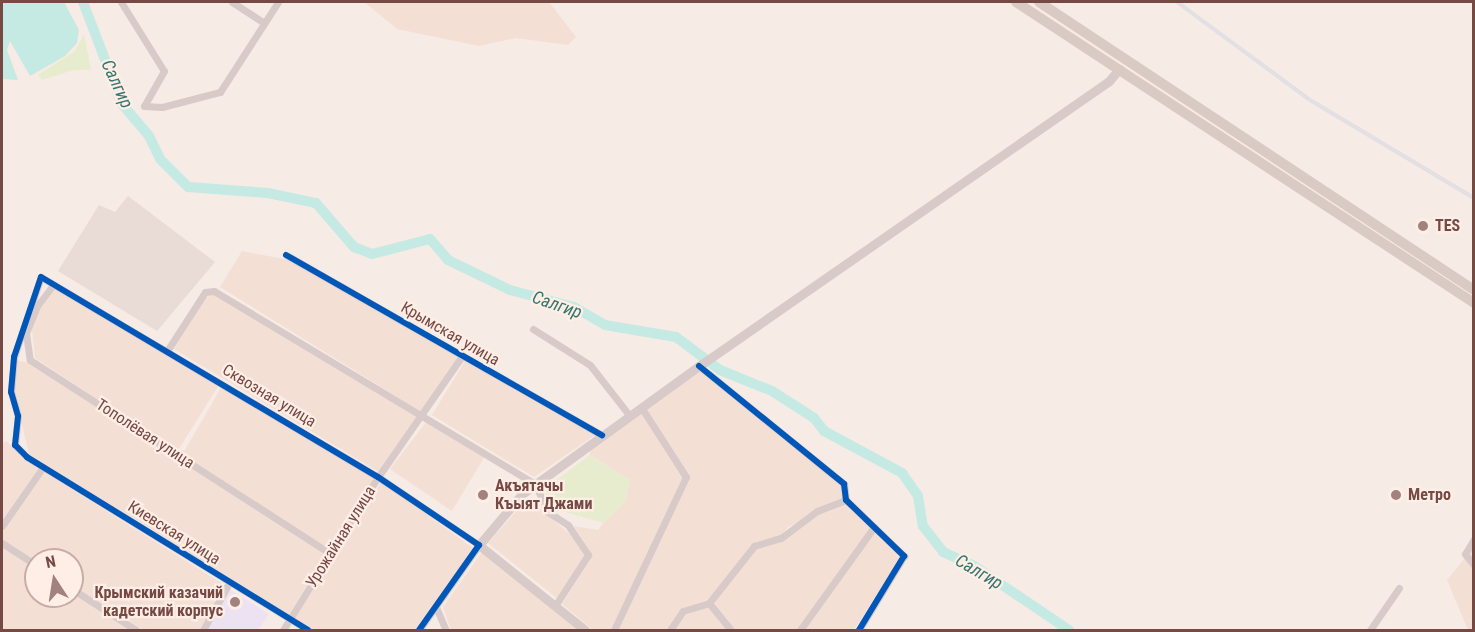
<!DOCTYPE html>
<meta charset="utf-8">
<style>
body{margin:0}
#map{position:relative;width:1475px;height:632px;overflow:hidden;background:#f6ebe5;font-family:"Roboto Condensed",sans-serif}
div>[style]{position:absolute}
[style*='--x']{left:calc(var(--x)*1px);top:calc(var(--y)*1px);width:calc(var(--w)*1px);rotate:calc(var(--a)*1deg)}
.residential>*{inset:0;background:#f4dfd5}
.industrial>*{inset:0;background:#e9dbd6}
.education>*{inset:0;background:#ede2f1}
.green>*{inset:0;background:#e8ecce}
.water>*{inset:0;background:#c5eae3}
.river>*{height:10px;margin:-5px;padding:0 5px;transform-origin:5px;border-radius:5px;background:#c5eae3}
.street>*{height:7px;margin:-3.5px;padding:0 3.5px;transform-origin:3.5px;border-radius:3.5px;background:#d7cac8}
.secondary>*{height:9px;margin:-4.5px;padding:0 4.5px;transform-origin:4.5px;border-radius:4.5px;background:#d7cac8}
.primary>*{height:10px;margin:-5px;padding:0 5px;transform-origin:5px;border-radius:5px;background:#dacac4}
.rail>*{height:4px;margin-top:-2px;transform-origin:0;background:repeating-linear-gradient(90deg,#ffeee5 0 4.5px,#e2dfe3 0 9px);box-sizing:border-box;border-block:2px solid #e2dfe3}
.cycleway>*{height:6px;margin:-3px;padding:0 3px;transform-origin:3px;border-radius:3px;background:#0057b8}
.dots>*{width:16px;height:16px;translate:-50% -50%;box-sizing:border-box;border:3px solid #ffeee5;border-radius:50%}
span{translate:-50% -50%;white-space:nowrap;text-align:center;line-height:1.15;-webkit-text-stroke:4.5px #ffeee5;paint-order:stroke}
.poi-label{font-size:16px;color:#754944;font-weight:700}
.left{translate:0 -50%;text-align:left}
.right{translate:-100% -50%;text-align:right}
.street-label{font-size:16px;color:#754944}
.water-label{font-size:18px;color:#347670;font-style:italic}
.frame{position:absolute;inset:0;border:3px solid #754944;pointer-events:none}
.north{position:absolute;left:24px;top:548px;width:60px;height:60px;box-sizing:border-box;background:#ffeee5;border:2px solid #c8aca5;border-radius:50%;rotate:348deg;font-size:16px;font-weight:700;line-height:24px;text-align:center;color:#754944}
.north::after{content:'';display:block;margin:auto;width:21px;height:27px;background:#a2827c;clip-path:polygon(50% 0,100% 100%,50% 72%,0 100%)}
</style>
<div id="map">
<div class="residential">
<div style="clip-path:polygon(364px 2px,549px 2px,576px 37px,568px 45px,516px 38px,479px 46px,397px 29px)"></div>
<div style="clip-path:polygon(242px 251px,289px 260px,459px 357px,423px 413px,220px 287px)"></div>
<div style="clip-path:polygon(56px 288px,219px 385px,177px 452px,35px 358px,32px 330px,39px 311px)"></div>
<div style="clip-path:polygon(215px 293px,420px 417px,379px 472px,174px 349px,204px 299px)"></div>
<div style="clip-path:polygon(17px 360px,32px 364px,326px 554px,289px 614px,29px 454px,14px 391px)"></div>
<div style="clip-path:polygon(465px 361px,595px 435px,534px 477px,432px 415px)"></div>
<div style="clip-path:polygon(700px 371px,842px 486px,844px 500px,788px 527px,780px 537px,752px 544px,709px 599px,682px 610px,668px 630px,593px 630px,562px 604px,590px 560px,590px 551px,574px 526px,598px 530px,611px 512px,626px 501px,630px 480px,590px 455px,591px 448px)"></div>
<div style="clip-path:polygon(222px 386px,374px 479px,329px 550px,182px 455px)"></div>
<div style="clip-path:polygon(427px 421px,485px 456px,452px 511px,390px 469px)"></div>
<div style="clip-path:polygon(6px 441px,38px 469px,2px 521px,2px 444px)"></div>
<div style="clip-path:polygon(44px 472px,226px 586px,199px 630px,143px 630px,72px 585px,72px 560px,36px 561px,2px 539px,2px 533px)"></div>
<div style="clip-path:polygon(381px 482px,473px 548px,415px 630px,314px 630px,295px 618px)"></div>
<div style="clip-path:polygon(528px 498px,571px 535px,585px 556px,558px 599px,488px 543px)"></div>
<div style="clip-path:polygon(845px 503px,900px 558px,854px 630px,734px 630px,715px 605px,716px 599px,757px 548px,810px 521px,819px 512px)"></div>
<div style="clip-path:polygon(2px 545px,36px 567px,36px 596px,72px 596px,72px 591px,132px 630px,2px 629px)"></div>
<div style="clip-path:polygon(1473px 548px,1473px 630px,1468px 630px,1447px 580px)"></div>
<div style="clip-path:polygon(482px 552px,578px 630px,451px 630px,443px 607px)"></div>
<div style="clip-path:polygon(708px 605px,728px 630px,674px 630px,684px 616px)"></div>
</div>
<div class="industrial">
<div style="clip-path:polygon(128px 196px,215px 262px,157px 331px,58px 271px,99px 205px,115px 212px)"></div>
</div>
<div class="education">
<div style="clip-path:polygon(229px 589px,269px 614px,258px 630px,207px 630px)"></div>
</div>
<div class="green">
<div style="clip-path:polygon(84px 34px,91px 70px,74px 70px,42px 80px,38px 75px,75px 51px)"></div>
<div style="clip-path:polygon(590px 455px,630px 480px,626px 501px,604px 523px,561px 511px,549px 512px,542px 491px)"></div>
</div>
<div class="water">
<div style="clip-path:polygon(2px 2px,64px 2px,79px 30px,77px 43px,65px 56px,30px 76px,10px 41px,7px 50px,18px 80px,2px 79px)"></div>
</div>
<div class="river">
<div style="--x:83;--y:2;--w:109;--a:69.1"></div>
<div style="--x:122;--y:104;--w:42;--a:49.8"></div>
<div style="--x:149;--y:136;--w:25;--a:64"></div>
<div style="--x:160;--y:159;--w:40;--a:45"></div>
<div style="--x:188;--y:187;--w:80;--a:4.3"></div>
<div style="--x:268;--y:193;--w:49;--a:11.8"></div>
<div style="--x:316;--y:203;--w:58;--a:49.2"></div>
<div style="--x:354;--y:247;--w:19;--a:21"></div>
<div style="--x:372;--y:254;--w:60;--a:-14.5"></div>
<div style="--x:430;--y:239;--w:28;--a:49"></div>
<div style="--x:448;--y:260;--w:69;--a:25.8"></div>
<div style="--x:510;--y:290;--w:66;--a:14.9"></div>
<div style="--x:574;--y:307;--w:36;--a:30"></div>
<div style="--x:605;--y:325;--w:72;--a:9.6"></div>
<div style="--x:676;--y:337;--w:55;--a:36.9"></div>
<div style="--x:720;--y:370;--w:56;--a:22"></div>
<div style="--x:772;--y:391;--w:50;--a:32.7"></div>
<div style="--x:814;--y:418;--w:16;--a:52"></div>
<div style="--x:824;--y:431;--w:89;--a:28.3"></div>
<div style="--x:902;--y:473;--w:28;--a:55"></div>
<div style="--x:918;--y:496;--w:30;--a:81"></div>
<div style="--x:923;--y:526;--w:33;--a:52"></div>
<div style="--x:943;--y:552;--w:34;--a:24"></div>
<div style="--x:974;--y:566;--w:115;--a:34"></div>
</div>
<div class="street">
<div style="--x:121;--y:2;--w:81;--a:58.1"></div>
<div style="--x:164;--y:71;--w:40;--a:119.7"></div>
<div style="--x:144;--y:106;--w:18;--a:3"></div>
<div style="--x:162;--y:107;--w:60;--a:-14.5"></div>
<div style="--x:220;--y:92;--w:107;--a:-57.2"></div>
<div style="--x:232;--y:2;--w:38;--a:33"></div>
<div style="--x:286;--y:255;--w:364;--a:29.7"></div>
<div style="--x:53;--y:285;--w:26;--a:127"></div>
<div style="--x:37;--y:306;--w:29;--a:112"></div>
<div style="--x:26;--y:333;--w:27;--a:82"></div>
<div style="--x:30;--y:360;--w:356;--a:32.8"></div>
<div style="--x:533;--y:329;--w:67;--a:32.3"></div>
<div style="--x:590;--y:365;--w:63;--a:52"></div>
<div style="--x:167;--y:351;--w:70;--a:-57.2"></div>
<div style="--x:205;--y:292;--w:9;--a:-6"></div>
<div style="--x:214;--y:291;--w:375;--a:31"></div>
<div style="--x:535;--y:484;--w:31;--a:65"></div>
<div style="--x:548;--y:512;--w:24;--a:33"></div>
<div style="--x:568;--y:525;--w:36;--a:56"></div>
<div style="--x:588;--y:555;--w:61;--a:122.9"></div>
<div style="--x:699;--y:366;--w:187;--a:39.1"></div>
<div style="--x:844;--y:484;--w:16;--a:83"></div>
<div style="--x:846;--y:500;--w:81;--a:44"></div>
<div style="--x:904;--y:556;--w:87;--a:121.3"></div>
<div style="--x:2;--y:526;--w:72;--a:-55.2"></div>
<div style="--x:1474;--y:539;--w:17;--a:121"></div>
<div style="--x:1465;--y:554;--w:14;--a:51"></div>
<div style="--x:2;--y:543;--w:40;--a:32.9"></div>
<div style="--x:72;--y:589;--w:76;--a:32.6"></div>
<div style="--x:709;--y:603;--w:35;--a:51"></div>
<div style="--x:436;--y:607;--w:25;--a:67"></div>
<div style="--x:203;--y:630;--w:54;--a:-61"></div>
<div style="--x:283;--y:630;--w:180;--a:-58.2"></div>
<div style="--x:378;--y:477;--w:147;--a:-55.2"></div>
<div style="--x:308;--y:630;--w:330;--a:-148.4"></div>
<div style="--x:27;--y:457;--w:17;--a:-135"></div>
<div style="--x:15;--y:445;--w:29;--a:-84"></div>
<div style="--x:18;--y:416;--w:25;--a:-106"></div>
<div style="--x:11;--y:392;--w:35;--a:-85"></div>
<div style="--x:14;--y:357;--w:84;--a:-71.4"></div>
<div style="--x:41;--y:277;--w:392;--a:30.7"></div>
<div style="--x:378;--y:477;--w:122;--a:34"></div>
<div style="--x:479;--y:545;--w:104;--a:125.2"></div>
<div style="--x:614;--y:630;--w:169;--a:-64.8"></div>
<div style="--x:686;--y:477;--w:83;--a:-122.7"></div>
<div style="--x:670;--y:630;--w:23;--a:-56"></div>
<div style="--x:683;--y:611;--w:27;--a:-17"></div>
<div style="--x:709;--y:603;--w:73;--a:-51.7"></div>
<div style="--x:754;--y:546;--w:28;--a:-17"></div>
<div style="--x:781;--y:538;--w:45;--a:-36.9"></div>
<div style="--x:817;--y:511;--w:31;--a:-21"></div>
<div style="--x:800;--y:630;--w:127;--a:-54.3"></div>
<div style="--x:1370;--y:630;--w:51;--a:-55.4"></div>
</div>
<div class="secondary">
<div style="--x:585;--y:630;--w:136;--a:-141.3"></div>
<div style="--x:479;--y:545;--w:67;--a:-49.9"></div>
<div style="--x:522;--y:494;--w:218;--a:-35.9"></div>
<div style="--x:699;--y:366;--w:499;--a:-34.8"></div>
<div style="--x:1109;--y:81;--w:16;--a:-50"></div>
</div>
<div class="primary">
<div style="--x:1016;--y:2;--w:548;--a:33.31"></div>
<div style="--x:1039;--y:2;--w:522;--a:33.51"></div>
</div>
<div class="rail">
<div style="--x:1177;--y:2;--w:165;--a:36.4"></div>
<div style="--x:1310;--y:100;--w:191;--a:30.9"></div>
</div>
<div class="cycleway">
<div style="--x:286;--y:255;--w:364;--a:29.7"></div>
<div style="--x:699;--y:366;--w:187;--a:39.1"></div>
<div style="--x:844;--y:484;--w:16;--a:83"></div>
<div style="--x:846;--y:500;--w:81;--a:44"></div>
<div style="--x:904;--y:556;--w:87;--a:121.3"></div>
<div style="--x:308;--y:630;--w:330;--a:-148.4"></div>
<div style="--x:27;--y:457;--w:17;--a:-135"></div>
<div style="--x:15;--y:445;--w:29;--a:-84"></div>
<div style="--x:18;--y:416;--w:25;--a:-106"></div>
<div style="--x:11;--y:392;--w:35;--a:-85"></div>
<div style="--x:14;--y:357;--w:84;--a:-71.4"></div>
<div style="--x:41;--y:277;--w:392;--a:30.7"></div>
<div style="--x:378;--y:477;--w:122;--a:34"></div>
<div style="--x:479;--y:545;--w:104;--a:125.2"></div>
</div>
<div class="dots">
<div style="left:1423px;top:226px;background:#a2827c"></div>
<div style="left:483px;top:495px;background:#a2827c"></div>
<div style="left:1396px;top:495px;background:#a2827c"></div>
<div style="left:235px;top:602px;background:#a2827c"></div>
</div>
<div class="poi-label">
<span class="left" style="left:1435px;top:226px">TES</span>
<span class="left" style="left:495px;top:495px">Акъятачы<br>Къыят Джами</span>
<span class="left" style="left:1408px;top:495px">Метро</span>
<span class="right" style="left:223px;top:602px">Крымский казачий<br>кадетский корпус</span>
</div>
<div class="street-label">
<span style="left:450px;top:334px;rotate:30deg">Крымская улица</span>
<span style="left:269px;top:396px;rotate:31deg">Сквозная улица</span>
<span style="left:145px;top:434px;rotate:33deg">Тополёвая улица</span>
<span style="left:174px;top:533px;rotate:32deg">Киевская улица</span>
<span style="left:341px;top:537px;rotate:-58deg">Урожайная улица</span>
</div>
<div class="water-label">
<span style="left:117px;top:84px;rotate:65deg">Салгир</span>
<span style="left:557px;top:305px;rotate:19deg">Салгир</span>
<span style="left:979px;top:572px;rotate:30deg">Салгир</span>
</div>
<div class="frame"></div>
<div class="north">N</div>
</div>
